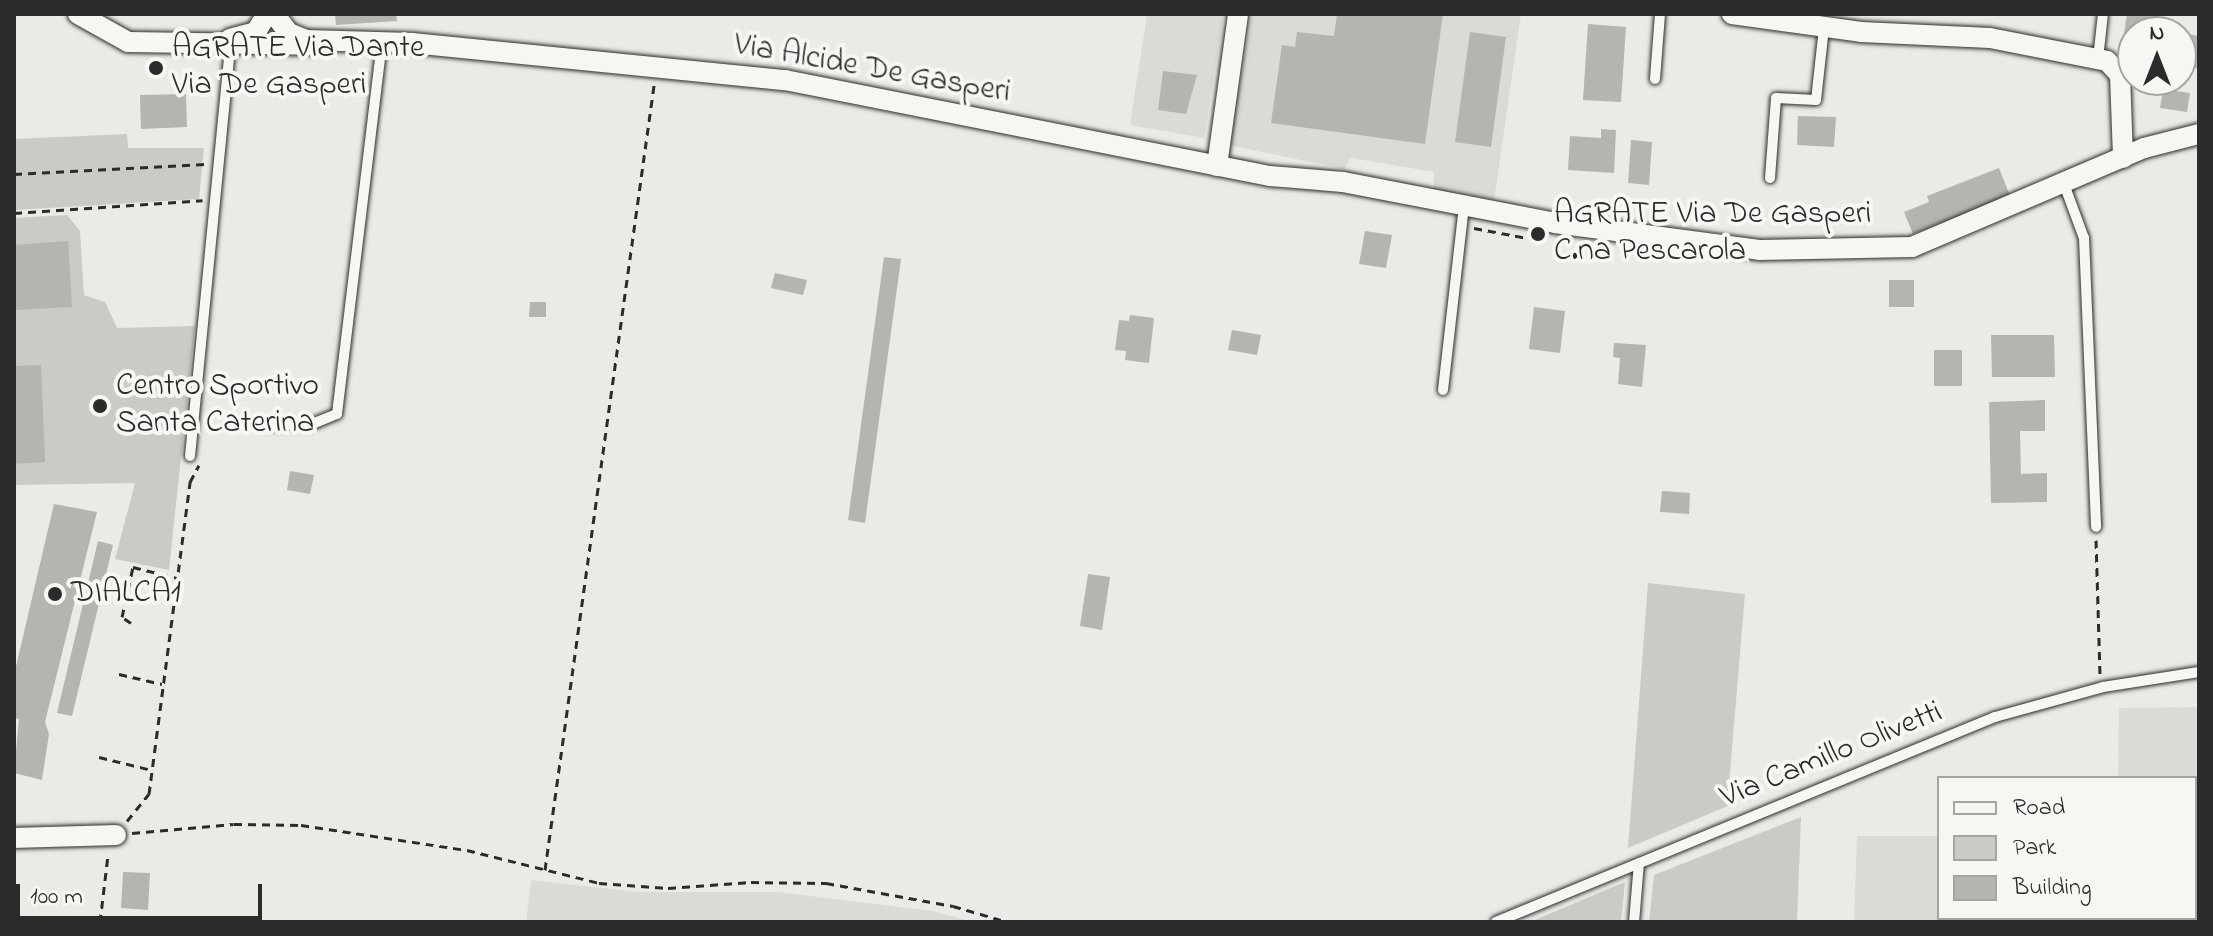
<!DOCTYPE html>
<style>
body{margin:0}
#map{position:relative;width:2213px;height:936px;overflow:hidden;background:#eaeae6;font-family:"Indie Flower",sans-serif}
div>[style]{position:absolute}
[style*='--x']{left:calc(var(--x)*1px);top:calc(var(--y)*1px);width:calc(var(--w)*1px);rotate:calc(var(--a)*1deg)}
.built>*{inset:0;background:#dadad6}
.green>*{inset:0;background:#cacac7}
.building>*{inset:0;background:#b4b4b1}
.path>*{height:3px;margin-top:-1.5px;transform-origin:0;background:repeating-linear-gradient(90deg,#2b2b2b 0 8px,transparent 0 14px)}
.roads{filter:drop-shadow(0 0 2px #2b2b2b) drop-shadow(0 0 2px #2b2b2b)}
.service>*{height:10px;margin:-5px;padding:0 5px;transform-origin:5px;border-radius:5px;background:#f6f6f2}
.minor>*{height:20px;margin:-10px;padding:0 10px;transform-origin:10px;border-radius:10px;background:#f6f6f2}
.dots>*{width:22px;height:22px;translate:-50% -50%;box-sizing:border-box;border:4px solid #f6f6f2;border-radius:50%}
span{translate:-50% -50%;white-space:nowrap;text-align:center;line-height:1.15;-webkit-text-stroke:8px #f6f6f2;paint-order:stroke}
.poi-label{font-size:32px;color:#2b2b2b}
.left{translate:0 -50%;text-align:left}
.street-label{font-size:32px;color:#2b2b2b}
.frame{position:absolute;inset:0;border:16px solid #2b2b2b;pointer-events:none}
.legend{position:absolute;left:1937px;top:776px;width:260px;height:144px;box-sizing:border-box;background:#f6f6f2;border:2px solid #a5a5a2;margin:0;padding:10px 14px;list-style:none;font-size:24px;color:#2b2b2b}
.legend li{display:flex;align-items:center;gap:16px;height:40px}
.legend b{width:40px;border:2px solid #a5a5a2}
.north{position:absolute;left:2117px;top:16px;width:80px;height:80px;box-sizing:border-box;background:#f6f6f2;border:2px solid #a5a5a2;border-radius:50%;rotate:0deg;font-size:22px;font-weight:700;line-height:32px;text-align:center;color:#2b2b2b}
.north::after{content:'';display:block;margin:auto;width:28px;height:36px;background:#2b2b2b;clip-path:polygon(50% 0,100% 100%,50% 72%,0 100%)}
.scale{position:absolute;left:16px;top:884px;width:246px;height:36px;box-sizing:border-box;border:4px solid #2b2b2b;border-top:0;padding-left:10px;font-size:24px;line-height:28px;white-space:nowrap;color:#2b2b2b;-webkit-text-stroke:6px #f6f6f2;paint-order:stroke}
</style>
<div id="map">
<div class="built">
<div style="clip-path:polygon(1147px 14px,1224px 14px,1204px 138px,1130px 125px)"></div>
<div style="clip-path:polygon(1252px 14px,1521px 14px,1494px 200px,1434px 189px,1434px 172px,1351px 158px,1344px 169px,1229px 145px)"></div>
<div style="clip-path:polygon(2199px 707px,2199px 922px,1854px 922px,1857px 836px,1939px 836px,1939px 918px,2195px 918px,2195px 778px,2118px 778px,2119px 708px)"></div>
<div style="clip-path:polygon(531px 880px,637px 892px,777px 892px,932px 911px,974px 922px,526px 922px)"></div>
</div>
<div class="green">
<div style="clip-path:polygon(127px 134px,128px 148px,204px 148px,199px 199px,14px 210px,14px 139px)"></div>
<div style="clip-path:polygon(67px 215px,80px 231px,84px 295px,105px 302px,117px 328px,195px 326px,169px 570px,115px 559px,135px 483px,14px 485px,14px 218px)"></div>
<div style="clip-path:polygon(1648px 583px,1745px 594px,1729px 784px,1737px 802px,1628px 848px)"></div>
<div style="clip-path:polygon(1801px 817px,1797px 922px,1649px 922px,1654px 875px)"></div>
<div style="clip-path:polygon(1625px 882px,1621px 922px,1530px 922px)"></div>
</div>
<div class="building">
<div style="clip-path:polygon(335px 14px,396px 14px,397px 21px,336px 25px)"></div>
<div style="clip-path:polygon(1337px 14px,1443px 14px,1425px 144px,1271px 123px,1282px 45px,1295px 47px,1297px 32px,1334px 36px)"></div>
<div style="clip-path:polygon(2127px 14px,2159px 14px,2156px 32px,2133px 32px,2133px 41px,2123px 40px)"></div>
<div style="clip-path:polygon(1588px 24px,1626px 27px,1621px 102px,1583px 100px)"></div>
<div style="clip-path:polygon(1470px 32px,1506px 37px,1491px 147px,1455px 142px)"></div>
<div style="clip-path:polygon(2181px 33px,2199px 36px,2199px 69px,2181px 66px)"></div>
<div style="clip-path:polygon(1163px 71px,1197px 75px,1186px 114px,1158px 110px)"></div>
<div style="clip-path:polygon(2163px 89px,2190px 93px,2187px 112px,2160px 108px)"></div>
<div style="clip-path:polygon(186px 94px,187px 127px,141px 129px,140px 95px)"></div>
<div style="clip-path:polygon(1798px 116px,1836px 117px,1834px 147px,1797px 145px)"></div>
<div style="clip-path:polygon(1601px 129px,1616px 130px,1614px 173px,1568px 170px,1570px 136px,1601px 138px)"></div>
<div style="clip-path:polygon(1631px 140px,1652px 142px,1649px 185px,1628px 183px)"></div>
<div style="clip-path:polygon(1999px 168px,2010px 196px,1913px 234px,1904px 212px,1929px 202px,1927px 196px)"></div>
<div style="clip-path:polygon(1365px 231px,1392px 235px,1386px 268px,1359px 264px)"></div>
<div style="clip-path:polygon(68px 241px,72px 307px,14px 310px,14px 245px)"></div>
<div style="clip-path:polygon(884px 257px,901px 259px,865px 523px,848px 520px)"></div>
<div style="clip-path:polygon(775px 273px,807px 280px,803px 295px,771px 288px)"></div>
<div style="clip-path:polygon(1889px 280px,1914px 280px,1914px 307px,1889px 307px)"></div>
<div style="clip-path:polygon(530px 302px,546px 302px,546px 317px,529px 317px)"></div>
<div style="clip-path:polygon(1534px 307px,1565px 311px,1560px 353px,1529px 349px)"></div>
<div style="clip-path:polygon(1130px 315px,1154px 318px,1149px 363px,1125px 360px,1126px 351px,1115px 350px,1119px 320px,1129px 321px)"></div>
<div style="clip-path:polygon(1232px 330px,1261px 335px,1257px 355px,1228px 350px)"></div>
<div style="clip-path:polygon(1991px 335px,2054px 335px,2055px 377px,1992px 377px)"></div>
<div style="clip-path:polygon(1614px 343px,1646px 345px,1642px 387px,1618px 384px,1620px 358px,1613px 357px)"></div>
<div style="clip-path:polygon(1934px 350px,1962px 350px,1962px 386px,1934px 386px)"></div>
<div style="clip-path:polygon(41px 365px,45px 462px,14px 464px,14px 366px)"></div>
<div style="clip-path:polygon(2045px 400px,2045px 431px,2020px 431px,2021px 474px,2047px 473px,2047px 502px,1991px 503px,1989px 402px)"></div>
<div style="clip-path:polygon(290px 471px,314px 475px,310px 494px,287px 490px)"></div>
<div style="clip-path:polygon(1662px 491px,1690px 493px,1689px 514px,1660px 512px)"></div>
<div style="clip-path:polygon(54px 504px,97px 512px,45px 722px,49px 734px,42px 780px,14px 773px,19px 719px,14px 718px,14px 675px)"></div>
<div style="clip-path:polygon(98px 541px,113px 545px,72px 716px,57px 713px)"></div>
<div style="clip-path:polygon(1088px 574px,1110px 577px,1102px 630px,1080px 626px)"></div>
<div style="clip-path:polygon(123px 872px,150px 873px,148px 910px,121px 908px)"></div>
<div style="clip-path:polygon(2195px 910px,2199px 910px,2199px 922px,2085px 918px,2195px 918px)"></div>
</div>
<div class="path">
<div style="--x:14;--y:174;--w:192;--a:-3"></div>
<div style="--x:14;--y:213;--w:189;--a:-3.9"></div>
<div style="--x:1474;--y:228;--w:60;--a:10.6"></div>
<div style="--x:2096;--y:540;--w:136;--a:88.3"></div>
<div style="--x:131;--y:623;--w:11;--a:-146"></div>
<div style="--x:122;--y:617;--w:51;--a:-77.6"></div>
<div style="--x:133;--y:567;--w:45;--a:14"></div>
<div style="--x:119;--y:674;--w:44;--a:13.1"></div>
<div style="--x:99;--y:757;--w:55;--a:13.8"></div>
<div style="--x:127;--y:821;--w:35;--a:-51"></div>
<div style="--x:149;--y:794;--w:315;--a:-82.5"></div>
<div style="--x:190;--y:482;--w:19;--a:-62"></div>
<div style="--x:132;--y:833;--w:102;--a:-5"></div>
<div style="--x:234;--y:824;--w:67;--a:0.9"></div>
<div style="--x:301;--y:825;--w:168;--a:8.6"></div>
<div style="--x:467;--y:850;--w:136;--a:14"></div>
<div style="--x:599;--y:883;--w:69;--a:4.1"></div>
<div style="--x:668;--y:888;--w:83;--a:-4.1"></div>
<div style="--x:751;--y:882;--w:75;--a:0.8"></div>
<div style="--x:826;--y:883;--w:129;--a:10.3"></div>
<div style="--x:953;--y:906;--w:57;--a:16.2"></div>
<div style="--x:545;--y:870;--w:793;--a:-82.09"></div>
<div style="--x:100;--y:922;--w:67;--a:-83.2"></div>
</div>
<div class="roads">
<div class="service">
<div style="--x:2098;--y:59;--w:45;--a:-83.7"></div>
<div style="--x:1655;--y:79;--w:65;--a:-85.6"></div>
<div style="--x:1770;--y:178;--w:80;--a:-85.7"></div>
<div style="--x:1776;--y:98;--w:40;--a:2.9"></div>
<div style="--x:1816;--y:100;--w:73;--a:-83.7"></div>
<div style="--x:2064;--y:184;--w:58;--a:69.7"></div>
<div style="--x:2084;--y:238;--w:289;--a:87.6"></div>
<div style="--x:1443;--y:390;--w:184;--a:-83.5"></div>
<div style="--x:271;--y:425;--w:41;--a:-1.4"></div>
<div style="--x:312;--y:424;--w:27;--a:-22"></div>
<div style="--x:337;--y:414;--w:375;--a:-83.1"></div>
<div style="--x:190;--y:456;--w:412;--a:-84.4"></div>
<div style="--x:1496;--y:922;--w:539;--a:-22.33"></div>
<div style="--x:1995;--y:717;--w:112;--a:-15.5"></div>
<div style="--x:2103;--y:687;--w:97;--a:-8.9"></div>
<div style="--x:1634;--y:922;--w:59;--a:-85.2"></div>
</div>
<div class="minor">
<div style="--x:78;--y:14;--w:57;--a:29.2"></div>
<div style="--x:128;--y:42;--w:182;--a:0.9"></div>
<div style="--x:274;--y:14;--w:24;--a:52"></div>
<div style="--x:289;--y:33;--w:18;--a:22"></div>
<div style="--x:306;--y:40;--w:106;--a:1.6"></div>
<div style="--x:412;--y:43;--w:375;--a:5.7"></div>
<div style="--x:785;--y:80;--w:494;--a:11.2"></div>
<div style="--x:1270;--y:176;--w:73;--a:4.7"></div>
<div style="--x:1343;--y:182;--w:216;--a:10.9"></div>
<div style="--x:1555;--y:223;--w:206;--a:7.5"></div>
<div style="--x:1759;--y:250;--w:153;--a:-1.1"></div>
<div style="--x:1912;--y:247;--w:252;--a:-23.1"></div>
<div style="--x:2144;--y:148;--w:57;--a:-14.3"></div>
<div style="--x:1732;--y:14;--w:130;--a:7.9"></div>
<div style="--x:1861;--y:32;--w:129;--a:2.7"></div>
<div style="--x:1990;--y:38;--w:119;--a:11.1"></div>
<div style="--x:2107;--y:61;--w:19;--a:47"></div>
<div style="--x:2120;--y:75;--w:83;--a:87.9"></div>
<div style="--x:230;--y:39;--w:27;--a:-15"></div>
<div style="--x:256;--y:32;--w:21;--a:-59"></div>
<div style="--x:1217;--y:166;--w:153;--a:-82.1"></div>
<div style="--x:14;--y:838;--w:102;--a:-1.7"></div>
</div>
</div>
<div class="dots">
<div style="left:156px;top:68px;background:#2b2b2b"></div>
<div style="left:1538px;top:234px;background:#2b2b2b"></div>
<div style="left:100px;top:406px;background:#2b2b2b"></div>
<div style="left:55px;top:594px;background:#2b2b2b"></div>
</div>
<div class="poi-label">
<span class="left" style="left:172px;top:68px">AGRATE Via Dante<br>Via De Gasperi</span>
<span class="left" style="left:1554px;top:234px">AGRATE Via De Gasperi<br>C.na Pescarola</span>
<span class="left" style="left:116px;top:406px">Centro Sportivo<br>Santa Caterina</span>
<span class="left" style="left:71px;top:594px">DIALCA1</span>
</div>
<div class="street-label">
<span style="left:872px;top:70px;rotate:10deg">Via Alcide De Gasperi</span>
<span style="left:1832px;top:756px;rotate:-22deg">Via Camillo Olivetti</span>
</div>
<div class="frame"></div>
<ul class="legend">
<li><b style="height:10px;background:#f6f6f2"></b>Road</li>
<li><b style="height:22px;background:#cacac7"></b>Park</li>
<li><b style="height:22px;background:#b4b4b1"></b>Building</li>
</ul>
<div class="north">N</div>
<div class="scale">100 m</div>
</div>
